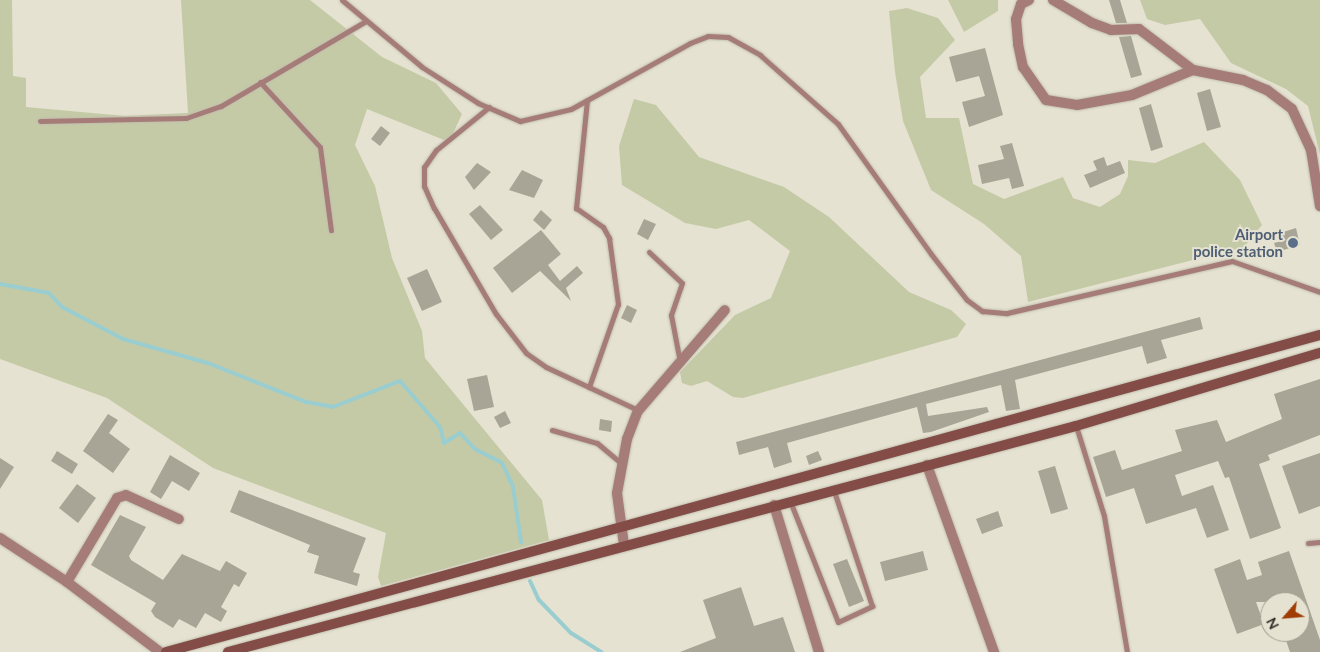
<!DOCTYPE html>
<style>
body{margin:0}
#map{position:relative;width:1320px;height:652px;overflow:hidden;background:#e5e2d1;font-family:Lato,sans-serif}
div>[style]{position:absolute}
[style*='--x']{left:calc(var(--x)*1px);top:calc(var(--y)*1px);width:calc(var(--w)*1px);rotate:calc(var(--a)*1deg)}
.green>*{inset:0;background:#c5caa6}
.stream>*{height:4px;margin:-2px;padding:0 2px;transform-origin:2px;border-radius:2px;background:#99cdd0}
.building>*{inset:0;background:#a8a596}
.roads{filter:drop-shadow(0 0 1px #c1beaf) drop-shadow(0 0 1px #c1beaf)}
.lane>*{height:5px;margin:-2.5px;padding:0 2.5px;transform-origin:2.5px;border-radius:2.5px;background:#a57c78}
.street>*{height:10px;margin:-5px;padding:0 5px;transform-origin:5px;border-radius:5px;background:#a57c78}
.secondary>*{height:10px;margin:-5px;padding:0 5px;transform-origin:5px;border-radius:5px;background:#844c47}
.dots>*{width:14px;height:14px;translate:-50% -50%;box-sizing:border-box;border:2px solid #e5e2d1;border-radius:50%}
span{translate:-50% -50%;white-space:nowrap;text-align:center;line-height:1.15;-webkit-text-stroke:4px #e5e2d1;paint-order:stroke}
.service-label{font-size:15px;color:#4e5e75;font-weight:700}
.right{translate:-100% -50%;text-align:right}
.north{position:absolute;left:1260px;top:592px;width:50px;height:50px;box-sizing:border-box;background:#e5e2d1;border:1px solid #9d9b8e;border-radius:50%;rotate:243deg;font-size:14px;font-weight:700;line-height:20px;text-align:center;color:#313029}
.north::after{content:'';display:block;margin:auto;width:18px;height:22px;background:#a03d05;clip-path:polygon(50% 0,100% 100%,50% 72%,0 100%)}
</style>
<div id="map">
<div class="green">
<div style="clip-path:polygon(0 0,12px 0,13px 76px,26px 78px,26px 107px,125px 116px,188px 113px,181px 0,310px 0,382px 57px,436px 83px,462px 114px,449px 142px,367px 109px,355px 145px,375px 186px,392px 258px,422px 331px,425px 358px,542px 500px,549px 540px,381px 586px,378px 577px,386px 533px,213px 468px,107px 398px,0 359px)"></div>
<div style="clip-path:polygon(948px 0,998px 0,998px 11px,964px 32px)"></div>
<div style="clip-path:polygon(1140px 0,1320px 0,1320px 155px,1308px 106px,1286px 89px,1231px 63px,1200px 19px,1165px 25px,1147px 19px)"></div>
<div style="clip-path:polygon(907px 8px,938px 18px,955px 40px,920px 77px,926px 118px,959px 118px,973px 184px,1004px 199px,1063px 177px,1073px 198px,1100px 207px,1120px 194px,1128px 176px,1128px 160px,1155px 163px,1204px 142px,1240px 180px,1262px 225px,1244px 247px,1028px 302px,1021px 256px,984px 224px,931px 190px,903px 121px,895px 72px,889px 11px)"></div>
<div style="clip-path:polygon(634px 99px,656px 105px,699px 157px,784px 187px,829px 217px,909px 292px,951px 310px,966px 324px,957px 337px,743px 398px,733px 397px,707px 381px,691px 386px,682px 383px,680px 372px,735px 315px,771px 298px,790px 251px,749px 220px,716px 229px,685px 223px,622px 185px,619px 146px)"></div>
</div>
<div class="stream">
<div style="--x:0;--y:284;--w:50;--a:10.4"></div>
<div style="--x:49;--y:293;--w:19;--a:47"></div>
<div style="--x:62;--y:307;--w:69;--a:27.7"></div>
<div style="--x:123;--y:339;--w:88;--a:15.8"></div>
<div style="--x:208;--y:363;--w:105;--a:21.7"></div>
<div style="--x:306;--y:402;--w:27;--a:10"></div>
<div style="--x:333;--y:407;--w:72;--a:-21.2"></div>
<div style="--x:400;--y:381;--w:61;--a:49"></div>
<div style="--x:440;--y:427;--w:16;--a:76"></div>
<div style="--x:444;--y:443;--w:19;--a:-32"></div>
<div style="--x:460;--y:433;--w:22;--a:47"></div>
<div style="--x:475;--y:449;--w:30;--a:27"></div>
<div style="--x:502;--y:463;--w:26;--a:65"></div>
<div style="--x:513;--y:487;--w:56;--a:81.7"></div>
<div style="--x:530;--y:581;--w:21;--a:65"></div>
<div style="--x:539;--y:600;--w:46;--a:45.9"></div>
<div style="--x:571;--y:633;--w:36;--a:32"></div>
</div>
<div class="building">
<div style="clip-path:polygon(1109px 0,1120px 0,1127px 23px,1116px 23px)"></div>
<div style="clip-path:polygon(1131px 36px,1142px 75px,1131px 78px,1119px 37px)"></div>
<div style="clip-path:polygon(985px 48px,1003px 115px,969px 127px,962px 102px,985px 96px,979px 76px,956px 82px,949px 57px)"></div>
<div style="clip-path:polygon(1210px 89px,1221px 127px,1207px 131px,1197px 93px)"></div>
<div style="clip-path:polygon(1151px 104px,1163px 147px,1151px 151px,1139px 108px)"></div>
<div style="clip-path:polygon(381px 126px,390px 133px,380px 146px,371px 139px)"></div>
<div style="clip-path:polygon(1012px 143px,1024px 186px,1012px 189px,1009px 178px,982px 184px,978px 165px,1004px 159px,1000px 146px)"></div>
<div style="clip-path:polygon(1104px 157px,1107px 166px,1120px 161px,1125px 173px,1090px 188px,1084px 175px,1097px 170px,1093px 161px)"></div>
<div style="clip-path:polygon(477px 163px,491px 172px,474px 190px,465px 177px)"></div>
<div style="clip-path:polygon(522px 170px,543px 180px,534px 198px,509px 190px)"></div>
<div style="clip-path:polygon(480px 205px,503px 230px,491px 240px,469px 214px)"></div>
<div style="clip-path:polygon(541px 210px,552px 220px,544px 230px,533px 220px)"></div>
<div style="clip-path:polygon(644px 219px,656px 224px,648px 240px,637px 234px)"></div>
<div style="clip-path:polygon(1296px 228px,1300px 245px,1277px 252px,1274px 243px,1282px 241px,1280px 233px)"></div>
<div style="clip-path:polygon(541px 230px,561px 254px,548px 265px,560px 281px,577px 266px,583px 273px,566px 288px,571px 301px,540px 271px,512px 293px,493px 268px)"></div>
<div style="clip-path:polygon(427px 269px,442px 302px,422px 311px,407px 278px)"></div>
<div style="clip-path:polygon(627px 305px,637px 310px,631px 323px,621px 318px)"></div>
<div style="clip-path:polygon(1200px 317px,1203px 329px,1161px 340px,1167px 358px,1147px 364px,1142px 346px,1015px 380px,1020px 409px,1006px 411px,1001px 385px,926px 404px,928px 416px,987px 407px,989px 412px,931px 432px,923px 433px,917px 407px,787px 443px,792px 462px,774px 468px,768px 447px,739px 455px,736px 442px)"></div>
<div style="clip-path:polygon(487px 375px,494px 407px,474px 411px,467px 379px)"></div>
<div style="clip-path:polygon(1320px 379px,1320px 435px,1268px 455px,1270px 460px,1259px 464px,1281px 528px,1250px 539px,1229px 477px,1225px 478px,1218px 461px,1175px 475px,1182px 496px,1213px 485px,1229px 530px,1207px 538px,1196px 508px,1146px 524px,1134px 488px,1106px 497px,1093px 457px,1115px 450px,1122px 470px,1182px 451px,1175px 430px,1217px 420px,1226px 442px,1282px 419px,1274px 394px)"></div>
<div style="clip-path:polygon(505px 411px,511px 423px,500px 428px,494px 417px)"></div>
<div style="clip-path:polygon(108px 414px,118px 420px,109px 433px,130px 449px,113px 473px,83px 451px)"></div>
<div style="clip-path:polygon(600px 419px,612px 421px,611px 432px,599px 430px)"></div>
<div style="clip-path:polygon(57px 451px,78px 464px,72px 474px,51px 461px)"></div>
<div style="clip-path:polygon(818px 451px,822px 460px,809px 465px,806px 456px)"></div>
<div style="clip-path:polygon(1320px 453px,1320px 506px,1299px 514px,1282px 466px)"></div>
<div style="clip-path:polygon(170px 455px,200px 473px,189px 491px,172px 481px,161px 499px,150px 492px)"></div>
<div style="clip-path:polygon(0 458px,14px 467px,0 489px)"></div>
<div style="clip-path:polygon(1055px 466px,1068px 509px,1051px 514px,1038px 471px)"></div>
<div style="clip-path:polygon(77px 484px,96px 498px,78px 523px,59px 508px)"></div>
<div style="clip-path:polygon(239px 490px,366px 538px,353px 572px,360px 574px,357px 586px,314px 573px,319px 556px,307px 552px,310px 545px,230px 512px)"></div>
<div style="clip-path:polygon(998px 511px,1003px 526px,982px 534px,976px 519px)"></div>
<div style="clip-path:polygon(120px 515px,146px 527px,129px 556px,131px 560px,163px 580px,182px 554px,220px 571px,226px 561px,247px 573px,239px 587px,234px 584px,221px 607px,227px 611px,221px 622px,205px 613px,196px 628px,179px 619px,173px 628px,155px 617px,151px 611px,156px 603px,91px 565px)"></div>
<div style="clip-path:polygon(923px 551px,928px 570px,885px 581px,880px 562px)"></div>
<div style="clip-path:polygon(1289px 551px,1320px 640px,1320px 652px,1290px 652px,1283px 632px,1300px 632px,1300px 602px,1256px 602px,1264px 624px,1237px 634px,1214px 569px,1240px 559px,1247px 580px,1262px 575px,1258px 562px)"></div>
<div style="clip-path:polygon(847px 559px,864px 601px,849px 607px,833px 564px)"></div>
<div style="clip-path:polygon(741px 587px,754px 626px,783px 617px,795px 652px,680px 652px,716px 638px,703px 600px)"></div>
</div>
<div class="roads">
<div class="lane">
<div style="--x:342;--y:0;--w:104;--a:39.9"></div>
<div style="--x:422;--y:67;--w:67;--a:32.7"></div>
<div style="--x:478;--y:103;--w:46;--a:23.2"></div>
<div style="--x:520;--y:121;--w:52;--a:-13.2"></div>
<div style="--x:571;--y:109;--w:136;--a:-29"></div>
<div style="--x:690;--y:43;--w:19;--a:-21"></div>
<div style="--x:708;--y:36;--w:20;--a:3"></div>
<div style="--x:728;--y:37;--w:37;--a:29"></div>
<div style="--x:760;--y:55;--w:104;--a:41.5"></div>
<div style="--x:838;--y:124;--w:160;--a:54.4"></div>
<div style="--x:931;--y:254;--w:58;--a:52"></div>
<div style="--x:967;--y:300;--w:19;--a:36"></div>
<div style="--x:982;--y:311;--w:25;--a:5"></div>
<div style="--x:1007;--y:313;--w:231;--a:-13"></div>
<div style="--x:1232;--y:261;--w:93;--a:19.4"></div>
<div style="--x:260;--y:82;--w:88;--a:47.3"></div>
<div style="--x:320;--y:147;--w:84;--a:82.5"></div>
<div style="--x:587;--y:100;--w:109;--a:95.8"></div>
<div style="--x:576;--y:208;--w:33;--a:35"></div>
<div style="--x:603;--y:227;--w:13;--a:61"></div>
<div style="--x:609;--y:238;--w:67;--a:82.2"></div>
<div style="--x:618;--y:304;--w:88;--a:109.3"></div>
<div style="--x:489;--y:107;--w:68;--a:140.9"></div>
<div style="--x:436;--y:150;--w:21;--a:125"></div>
<div style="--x:424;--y:167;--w:19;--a:90"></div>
<div style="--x:424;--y:186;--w:24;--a:66"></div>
<div style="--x:434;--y:208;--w:123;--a:59.7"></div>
<div style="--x:496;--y:314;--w:49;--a:52.4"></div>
<div style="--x:526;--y:353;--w:24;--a:35"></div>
<div style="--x:546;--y:367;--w:102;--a:25.1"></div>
<div style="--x:40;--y:121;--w:146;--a:-1.2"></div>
<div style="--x:186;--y:118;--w:37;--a:-19"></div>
<div style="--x:221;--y:106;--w:166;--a:-30.4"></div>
<div style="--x:649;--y:252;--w:45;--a:43.2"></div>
<div style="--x:682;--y:283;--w:34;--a:109"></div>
<div style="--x:671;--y:315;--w:48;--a:79.2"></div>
<div style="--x:1076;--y:426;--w:94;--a:72.7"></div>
<div style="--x:1104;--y:516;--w:138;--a:80.4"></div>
<div style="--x:552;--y:430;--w:47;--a:16.1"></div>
<div style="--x:597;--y:443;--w:31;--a:40"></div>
<div style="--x:790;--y:501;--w:130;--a:68.4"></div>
<div style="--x:838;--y:622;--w:38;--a:-25"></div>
<div style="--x:872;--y:606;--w:121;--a:-108.3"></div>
<div style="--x:1308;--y:543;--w:12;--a:-5"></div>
</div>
<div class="street">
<div style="--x:1029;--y:0;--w:9;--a:153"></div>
<div style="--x:1021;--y:4;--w:16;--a:108"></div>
<div style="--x:1016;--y:19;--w:25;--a:85"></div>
<div style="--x:1018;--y:44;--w:24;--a:78"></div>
<div style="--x:1023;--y:67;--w:40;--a:55.1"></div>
<div style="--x:1046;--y:100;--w:31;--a:9"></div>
<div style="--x:1077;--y:105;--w:56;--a:-10.3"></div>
<div style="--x:1132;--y:95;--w:66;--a:-22.3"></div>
<div style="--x:1193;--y:70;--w:51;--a:11.3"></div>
<div style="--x:1243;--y:80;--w:26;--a:23"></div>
<div style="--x:1267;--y:90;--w:31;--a:37"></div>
<div style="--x:1292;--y:109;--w:45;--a:65.1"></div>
<div style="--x:1311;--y:150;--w:57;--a:80.9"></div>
<div style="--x:1053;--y:0;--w:45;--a:30.5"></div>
<div style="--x:1092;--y:23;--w:20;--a:20"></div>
<div style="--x:1111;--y:30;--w:28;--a:-2"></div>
<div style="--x:1139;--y:29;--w:68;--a:37.2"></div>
<div style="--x:927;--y:465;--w:199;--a:70.3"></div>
<div style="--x:774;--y:505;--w:154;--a:73"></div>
<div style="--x:0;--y:538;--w:80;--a:33.3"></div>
<div style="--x:67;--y:582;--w:116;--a:37"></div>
<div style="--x:624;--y:545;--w:52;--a:-97.7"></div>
<div style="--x:617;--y:493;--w:55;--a:-79.5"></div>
<div style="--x:627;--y:439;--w:30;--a:-69"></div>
<div style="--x:638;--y:411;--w:133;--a:-49.3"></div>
<div style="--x:67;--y:582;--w:98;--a:-59.2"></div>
<div style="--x:117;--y:498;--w:9;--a:-18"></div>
<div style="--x:126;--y:495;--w:58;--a:24.4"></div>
</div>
<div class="secondary">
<div style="--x:166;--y:652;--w:1197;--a:-15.36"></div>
<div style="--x:228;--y:652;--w:878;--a:-14.92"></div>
<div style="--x:1076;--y:426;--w:255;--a:-16.7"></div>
</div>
</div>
<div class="dots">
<div style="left:1293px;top:243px;background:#5c6f8a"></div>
</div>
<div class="service-label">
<span class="right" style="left:1283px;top:243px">Airport<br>police station</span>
</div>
<div class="north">N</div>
</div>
